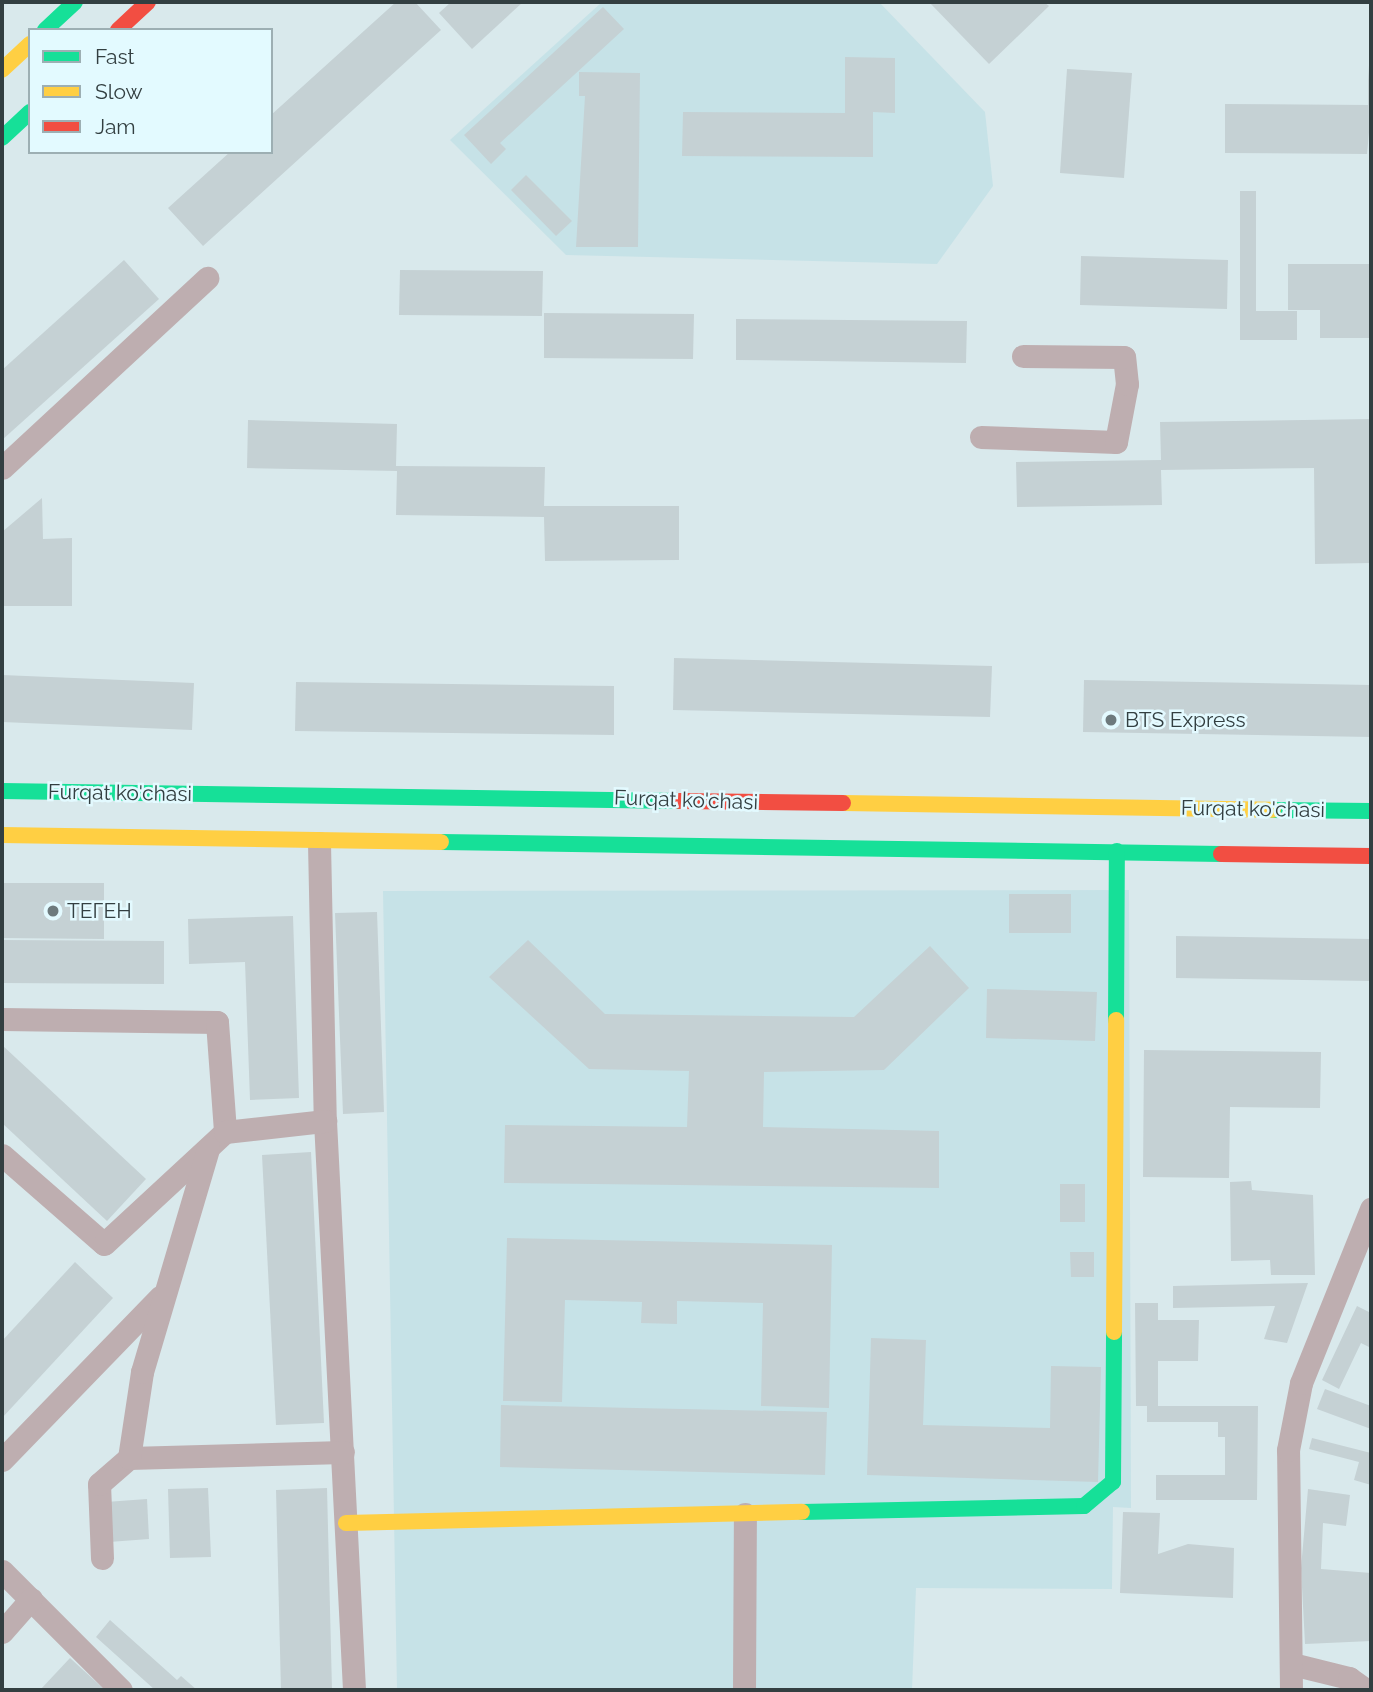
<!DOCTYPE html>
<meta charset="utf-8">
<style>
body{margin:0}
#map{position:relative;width:1373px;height:1692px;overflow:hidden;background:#d9e9ec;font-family:Raleway,sans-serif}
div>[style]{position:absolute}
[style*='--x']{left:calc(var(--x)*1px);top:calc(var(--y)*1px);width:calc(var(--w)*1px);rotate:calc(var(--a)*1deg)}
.built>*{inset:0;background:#c6e2e7}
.building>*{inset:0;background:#c5d1d4}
.street>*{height:23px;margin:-11.5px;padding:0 11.5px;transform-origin:11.5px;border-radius:11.5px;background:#beaeb0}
.fast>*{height:16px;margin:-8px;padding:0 8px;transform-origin:8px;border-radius:8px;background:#16e098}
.slow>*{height:16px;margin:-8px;padding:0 8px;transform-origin:8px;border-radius:8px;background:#ffcf43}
.jam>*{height:16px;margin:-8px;padding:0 8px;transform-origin:8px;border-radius:8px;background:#f24e42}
.dots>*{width:19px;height:19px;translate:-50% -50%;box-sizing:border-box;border:4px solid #e3faff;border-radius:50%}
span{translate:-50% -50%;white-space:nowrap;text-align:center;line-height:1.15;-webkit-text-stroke:5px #e3faff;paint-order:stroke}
.poi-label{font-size:21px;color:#333f41}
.left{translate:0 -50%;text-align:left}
.street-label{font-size:21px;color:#333f41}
.frame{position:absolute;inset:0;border:4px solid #333f41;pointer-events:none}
.legend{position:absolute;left:28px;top:28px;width:245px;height:126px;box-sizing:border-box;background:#e3faff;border:2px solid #9dafb3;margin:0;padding:9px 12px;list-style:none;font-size:21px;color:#333f41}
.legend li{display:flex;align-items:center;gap:14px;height:35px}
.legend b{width:35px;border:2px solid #9dafb3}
</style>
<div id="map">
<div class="built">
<div style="clip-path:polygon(602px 2px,879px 2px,985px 112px,993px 186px,937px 264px,566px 255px,450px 140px)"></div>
<div style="clip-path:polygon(1129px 890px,1131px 1508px,1113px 1507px,1112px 1589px,916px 1588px,912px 1690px,397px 1690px,383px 891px)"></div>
</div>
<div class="building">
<div style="clip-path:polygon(396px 2px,415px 2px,441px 30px,203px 246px,168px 208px,230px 152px,271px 152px,271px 115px)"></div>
<div style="clip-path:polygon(451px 2px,523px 2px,472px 49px,439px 13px)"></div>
<div style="clip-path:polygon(929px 2px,1044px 2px,1049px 6px,989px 64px)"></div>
<div style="clip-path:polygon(603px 7px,624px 29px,500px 143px,506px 149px,491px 164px,464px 135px)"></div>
<div style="clip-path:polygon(845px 57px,895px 58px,895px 113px,873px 112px,873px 157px,682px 156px,683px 112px,845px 113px)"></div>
<div style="clip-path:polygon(1368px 65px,1371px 111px,1367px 154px,1225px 153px,1225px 104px,1368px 105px)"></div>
<div style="clip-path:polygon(1067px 69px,1132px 73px,1124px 178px,1060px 173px)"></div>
<div style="clip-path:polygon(579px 72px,640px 73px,638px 247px,576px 247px,585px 96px,579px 96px)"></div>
<div style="clip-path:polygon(526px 175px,572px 221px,556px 236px,511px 190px)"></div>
<div style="clip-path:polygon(1240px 191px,1256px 191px,1256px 311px,1297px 311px,1297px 340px,1240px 340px)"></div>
<div style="clip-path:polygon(1081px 256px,1228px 260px,1227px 309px,1080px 305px)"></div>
<div style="clip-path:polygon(124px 260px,159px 299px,2px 440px,2px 370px)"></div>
<div style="clip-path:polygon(1288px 264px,1371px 264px,1371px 338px,1320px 338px,1320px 310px,1288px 310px)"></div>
<div style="clip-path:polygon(400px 270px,543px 271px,542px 316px,399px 315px)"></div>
<div style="clip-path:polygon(544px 313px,694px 314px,693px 359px,544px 358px)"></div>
<div style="clip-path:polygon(736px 319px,967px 321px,966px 363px,736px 360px)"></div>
<div style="clip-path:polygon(1371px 419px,1371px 563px,1315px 564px,1314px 468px,1161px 470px,1162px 505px,1017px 507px,1016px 462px,1161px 460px,1160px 422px)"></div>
<div style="clip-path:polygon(248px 420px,397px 424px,396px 466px,545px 467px,544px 506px,679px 506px,679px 560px,545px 561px,544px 517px,396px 515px,397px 471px,247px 468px)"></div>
<div style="clip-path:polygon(42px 498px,43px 539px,72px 538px,72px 606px,4px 606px,2px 532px)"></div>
<div style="clip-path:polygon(674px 658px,992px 666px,990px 717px,673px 710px)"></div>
<div style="clip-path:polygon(2px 675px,194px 683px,192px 730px,2px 722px)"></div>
<div style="clip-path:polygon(1084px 680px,1371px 685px,1371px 737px,1083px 732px)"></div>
<div style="clip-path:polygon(296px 682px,614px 686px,614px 735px,295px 731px)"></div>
<div style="clip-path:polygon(2px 883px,104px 883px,104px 939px,2px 938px)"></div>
<div style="clip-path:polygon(1009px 894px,1071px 894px,1071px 933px,1009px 933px)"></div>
<div style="clip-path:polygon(377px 912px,384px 1112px,343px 1114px,335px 913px)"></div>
<div style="clip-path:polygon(293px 916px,299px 1098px,250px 1100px,245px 962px,189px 964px,188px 919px)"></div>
<div style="clip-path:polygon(1176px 936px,1371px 939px,1371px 981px,1176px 978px)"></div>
<div style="clip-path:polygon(2px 940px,164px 941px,164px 984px,2px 983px)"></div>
<div style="clip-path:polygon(528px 940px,605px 1014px,854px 1017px,930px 946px,969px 988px,884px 1070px,764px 1072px,763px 1127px,939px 1131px,939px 1188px,504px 1183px,505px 1125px,687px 1127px,689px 1071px,589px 1069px,489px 977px)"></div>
<div style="clip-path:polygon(987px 989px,1097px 992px,1095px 1041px,986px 1038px)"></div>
<div style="clip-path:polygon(2px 1045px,146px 1179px,107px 1221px,2px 1123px)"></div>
<div style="clip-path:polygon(1144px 1050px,1321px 1052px,1320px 1108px,1230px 1107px,1229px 1178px,1143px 1177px)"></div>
<div style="clip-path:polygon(311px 1152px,324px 1423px,276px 1425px,262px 1155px)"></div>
<div style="clip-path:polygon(1251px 1181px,1252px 1190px,1313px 1195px,1315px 1275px,1271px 1275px,1270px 1260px,1231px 1261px,1230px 1182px)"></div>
<div style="clip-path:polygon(1060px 1184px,1085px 1184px,1085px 1222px,1060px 1222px)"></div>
<div style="clip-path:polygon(507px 1238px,832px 1245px,829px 1408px,761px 1406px,763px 1303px,677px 1301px,677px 1324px,641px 1323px,642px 1302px,565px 1300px,562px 1402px,503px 1401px)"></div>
<div style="clip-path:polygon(1070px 1252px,1094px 1252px,1094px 1277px,1071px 1277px)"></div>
<div style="clip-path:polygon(75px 1262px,113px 1298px,2px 1418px,2px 1341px)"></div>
<div style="clip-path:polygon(1308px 1283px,1287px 1343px,1264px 1339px,1275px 1306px,1173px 1308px,1173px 1286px)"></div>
<div style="clip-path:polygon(1135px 1303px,1158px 1303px,1158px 1320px,1199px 1320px,1198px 1361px,1158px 1361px,1158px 1406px,1258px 1406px,1257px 1500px,1156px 1500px,1156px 1475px,1225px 1475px,1225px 1437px,1218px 1437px,1218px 1422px,1147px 1422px,1147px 1406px,1136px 1406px)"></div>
<div style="clip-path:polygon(1357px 1306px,1371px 1313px,1371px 1348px,1361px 1343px,1339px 1389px,1322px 1380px)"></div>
<div style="clip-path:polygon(871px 1338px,926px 1340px,923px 1425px,1050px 1428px,1051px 1366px,1101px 1367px,1098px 1482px,867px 1475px)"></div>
<div style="clip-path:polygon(1325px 1389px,1371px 1406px,1371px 1429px,1317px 1409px)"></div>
<div style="clip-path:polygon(501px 1405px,827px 1412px,825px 1475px,500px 1467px)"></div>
<div style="clip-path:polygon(1312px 1438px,1371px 1453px,1371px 1485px,1354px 1480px,1359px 1462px,1309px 1449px)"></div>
<div style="clip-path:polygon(208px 1488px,211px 1557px,170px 1558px,168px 1489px)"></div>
<div style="clip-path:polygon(327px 1488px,332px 1690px,281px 1690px,276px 1490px)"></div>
<div style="clip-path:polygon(1308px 1489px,1350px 1495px,1346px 1526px,1323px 1523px,1321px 1569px,1371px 1573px,1371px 1641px,1305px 1644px,1301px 1568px)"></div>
<div style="clip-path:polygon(147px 1499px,149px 1539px,109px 1542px,106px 1502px)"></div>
<div style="clip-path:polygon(1123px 1512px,1160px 1513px,1158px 1554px,1188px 1544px,1234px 1548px,1233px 1598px,1120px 1593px)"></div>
<div style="clip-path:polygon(110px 1620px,177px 1680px,181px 1676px,197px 1690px,155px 1690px,96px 1637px)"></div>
<div style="clip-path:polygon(70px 1658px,105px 1690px,40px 1690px)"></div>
</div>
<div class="street">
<div style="--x:981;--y:437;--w:135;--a:2.1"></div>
<div style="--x:1116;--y:442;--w:59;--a:-79.3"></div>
<div style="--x:1127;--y:384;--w:27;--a:-96"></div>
<div style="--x:1124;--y:357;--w:101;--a:-179.4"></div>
<div style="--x:2;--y:468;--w:280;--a:-42.8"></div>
<div style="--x:319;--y:843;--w:278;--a:88.8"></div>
<div style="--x:325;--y:1121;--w:570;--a:87.08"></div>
<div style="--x:2;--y:1019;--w:215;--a:0.8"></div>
<div style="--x:217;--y:1022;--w:110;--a:85.8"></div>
<div style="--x:2;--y:1155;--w:135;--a:41.1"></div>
<div style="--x:104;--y:1244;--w:165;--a:-42.8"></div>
<div style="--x:225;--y:1132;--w:101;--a:-6.3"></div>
<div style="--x:129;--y:1458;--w:214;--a:-1.6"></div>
<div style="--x:2;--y:1460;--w:227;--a:-45.9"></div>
<div style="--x:102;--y:1558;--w:74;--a:-92.3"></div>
<div style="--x:99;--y:1484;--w:40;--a:-41"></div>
<div style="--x:129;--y:1458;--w:87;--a:-81.4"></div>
<div style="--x:142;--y:1372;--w:233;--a:-73.5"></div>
<div style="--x:2;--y:1571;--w:168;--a:45"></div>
<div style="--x:2;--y:1632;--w:44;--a:-48.7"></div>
<div style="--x:1292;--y:1664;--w:59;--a:13.8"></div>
<div style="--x:1349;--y:1678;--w:21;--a:35"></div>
<div style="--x:744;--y:1690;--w:176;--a:-89.7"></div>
<div style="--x:1291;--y:1690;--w:240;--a:-90.7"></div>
<div style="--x:1288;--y:1450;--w:68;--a:-79"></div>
<div style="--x:1301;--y:1383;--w:188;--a:-68.1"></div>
</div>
<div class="fast">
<div style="--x:45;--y:30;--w:41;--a:-43"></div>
<div style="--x:2;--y:138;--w:38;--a:-43"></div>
<div style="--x:2;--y:791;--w:677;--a:0.85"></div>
<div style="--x:1273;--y:810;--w:98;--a:0.6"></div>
<div style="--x:441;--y:842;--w:780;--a:0.88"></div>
<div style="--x:1116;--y:1020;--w:169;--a:-89.7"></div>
<div style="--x:802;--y:1512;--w:282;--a:-1.2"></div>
<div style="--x:1084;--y:1506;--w:38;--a:-40"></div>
<div style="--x:1113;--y:1482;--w:150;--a:-89.6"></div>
</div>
<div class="slow">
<div style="--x:2;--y:70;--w:38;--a:-43"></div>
<div style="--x:843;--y:803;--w:430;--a:0.9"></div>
<div style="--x:2;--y:835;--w:439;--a:0.9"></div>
<div style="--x:1114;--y:1332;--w:312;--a:-89.6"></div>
<div style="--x:346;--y:1523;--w:456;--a:-1.4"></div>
</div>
<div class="jam">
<div style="--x:118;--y:30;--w:41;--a:-43"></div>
<div style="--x:679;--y:801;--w:164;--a:0.7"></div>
<div style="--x:1221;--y:854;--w:150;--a:0.8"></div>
</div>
<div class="dots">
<div style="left:1111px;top:720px;background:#6d7a7d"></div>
<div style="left:53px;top:911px;background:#6d7a7d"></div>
</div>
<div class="poi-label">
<span class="left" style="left:1125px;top:720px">BTS Express</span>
<span class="left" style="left:67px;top:911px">ТЕГЕН</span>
</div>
<div class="street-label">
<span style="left:120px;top:793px;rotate:1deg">Furqat ko'chasi</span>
<span style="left:686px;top:800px;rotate:2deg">Furqat ko'chasi</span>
<span style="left:1253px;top:809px;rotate:1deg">Furqat ko'chasi</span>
</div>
<div class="frame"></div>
<ul class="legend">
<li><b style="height:9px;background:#16e098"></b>Fast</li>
<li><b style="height:9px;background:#ffcf43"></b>Slow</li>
<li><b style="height:9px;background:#f24e42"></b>Jam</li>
</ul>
</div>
